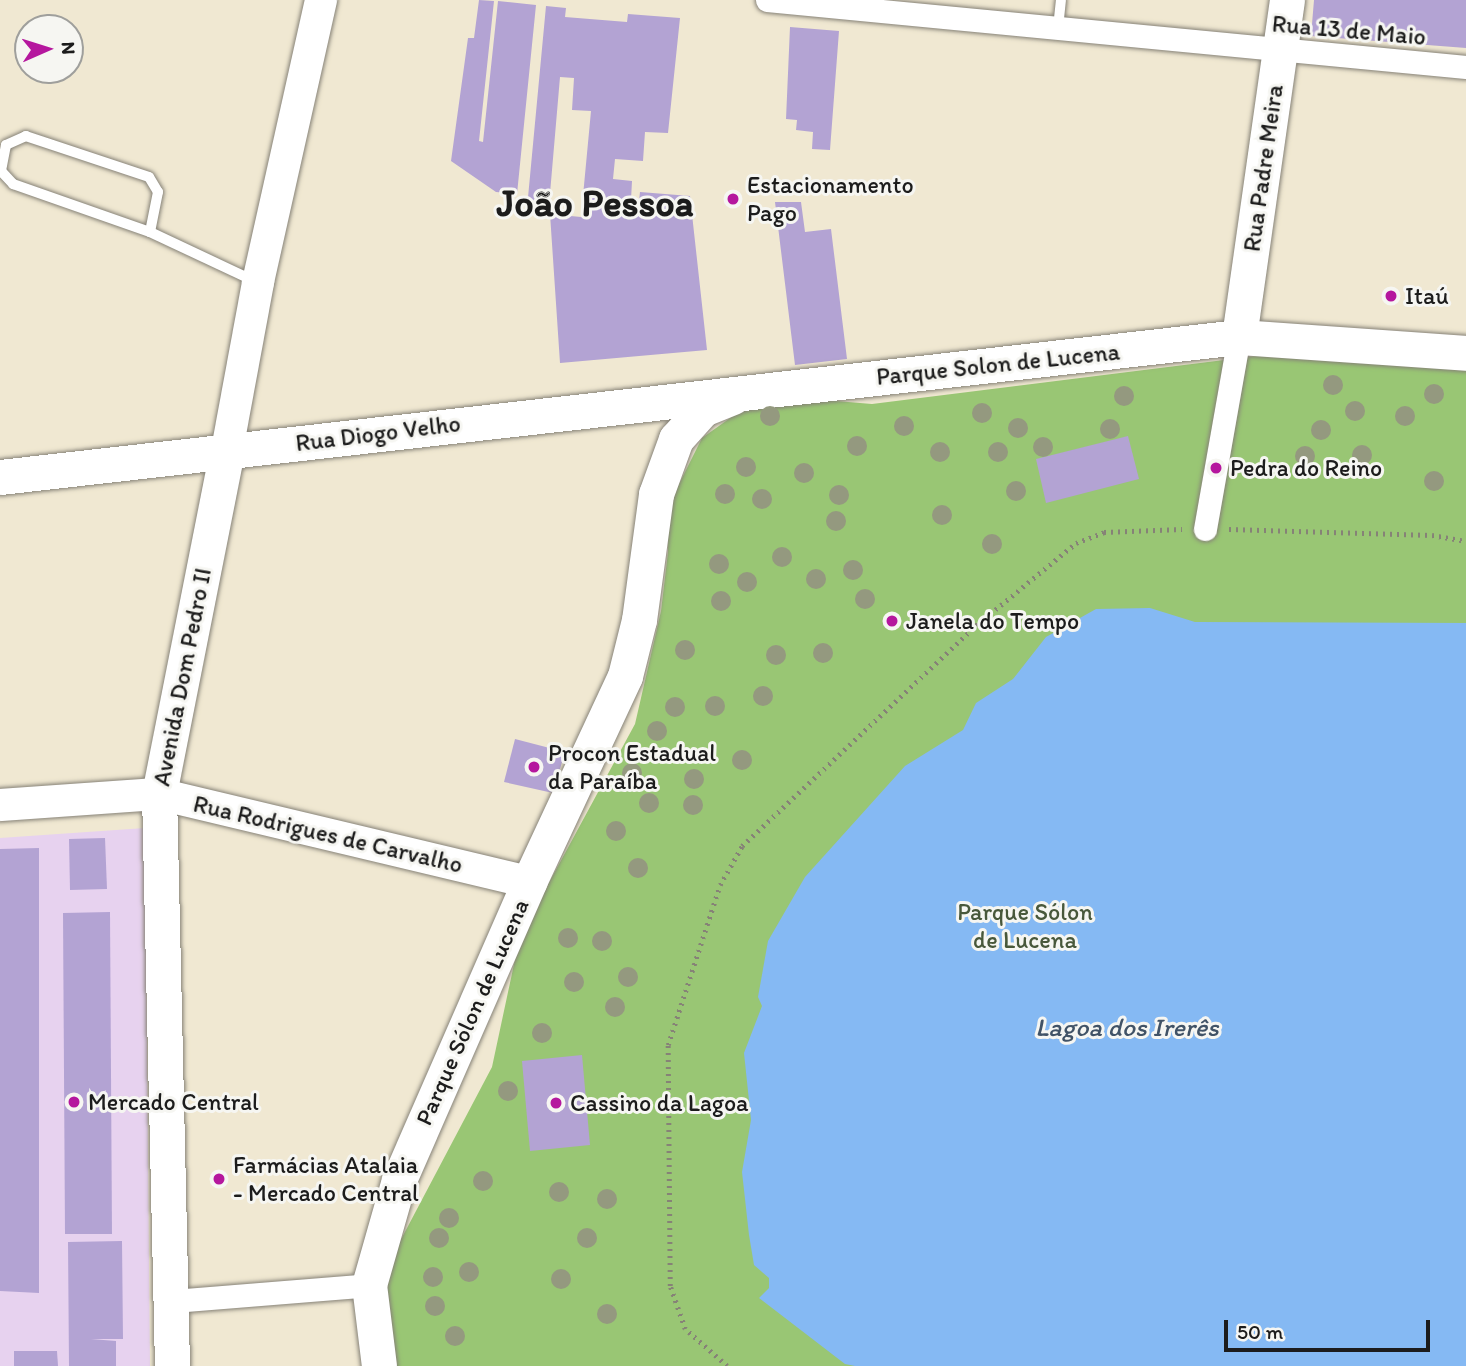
<!DOCTYPE html>
<meta charset="utf-8">
<style>
body{margin:0}
#map{position:relative;width:1466px;height:1366px;overflow:hidden;background:#f0e8d2;font-family:Itim,sans-serif}
div>[style]{position:absolute}
[style*='--x']{left:calc(var(--x)*1px);top:calc(var(--y)*1px);width:calc(var(--w)*1px);rotate:calc(var(--a)*1deg)}
.built>*{inset:0;background:#e7d2ef}
.green>*{inset:0;background:#99c674}
.water>*{inset:0;background:#85b9f3}
.building>*{inset:0;background:#b3a3d3}
.path>*{height:4.5px;margin-top:-2.25px;transform-origin:0;background:repeating-linear-gradient(90deg,#868277 0 2px,transparent 0 7px)}
.roads{filter:drop-shadow(0 0 2px #868277) drop-shadow(0 0 2px #868277)}
.lane>*{height:10px;margin:-5px;padding:0 5px;transform-origin:5px;border-radius:5px;background:#fff}
.street>*{height:23px;margin:-11.5px;padding:0 11.5px;transform-origin:11.5px;border-radius:11.5px;background:#fff}
.secondary>*{height:32px;margin:-16px;padding:0 16px;transform-origin:16px;border-radius:16px;background:#fff}
.primary>*{height:35px;margin:-17.5px;padding:0 17.5px;transform-origin:17.5px;border-radius:17.5px;background:#fff}
.trees>*{width:20px;height:20px;margin:-10px;border-radius:50%;background:#94997f}
.dots>*{width:19px;height:19px;translate:-50% -50%;box-sizing:border-box;border:4px solid #f6f6f2;border-radius:50%}
span{translate:-50% -50%;white-space:nowrap;text-align:center;line-height:1.15;-webkit-text-stroke:6px #f6f6f2;paint-order:stroke}
.street-label{font-size:24px;color:#1c1c1c}
.poi-label{font-size:24px;color:#1c1c1c}
.left{translate:0 -50%;text-align:left}
.park-label{font-size:24px;color:#48583b}
.water-label{font-size:26px;color:#415367;font-style:italic}
.town-label{font-size:38px;color:#1c1c1c;font-weight:700}
.north{position:absolute;left:14px;top:14px;width:70px;height:70px;box-sizing:border-box;background:#f6f6f2;border:2px solid #9f9f9c;border-radius:50%;rotate:87deg;font-size:19px;font-weight:700;line-height:28px;text-align:center;color:#1c1c1c}
.north::after{content:'';display:block;margin:auto;width:24px;height:32px;background:#b5179e;clip-path:polygon(50% 0,100% 100%,50% 72%,0 100%)}
.scale{position:absolute;left:1224px;top:1320px;width:206px;height:32px;box-sizing:border-box;border:4px solid #1c1c1c;border-top:0;padding-left:9px;font-size:21px;line-height:24px;white-space:nowrap;color:#1c1c1c;-webkit-text-stroke:5px #f6f6f2;paint-order:stroke}
</style>
<div id="map">
<div class="built">
<div style="clip-path:polygon(145px 828px,150px 1366px,0 1366px,0 838px)"></div>
</div>
<div class="green">
<div style="clip-path:polygon(1280px 353px,1466px 370px,1466px 1366px,393px 1366px,384px 1332px,388px 1264px,492px 1067px,520px 936px,635px 724px,661px 611px,668px 552px,667px 508px,702px 438px,747px 406px,800px 398px,872px 404px)"></div>
</div>
<div class="water">
<div style="clip-path:polygon(1150px 608px,1195px 622px,1466px 623px,1466px 1366px,855px 1366px,845px 1364px,759px 1298px,769px 1288px,769px 1278px,754px 1265px,749px 1235px,742px 1172px,751px 1120px,744px 1053px,762px 1006px,758px 997px,768px 941px,805px 877px,905px 766px,963px 730px,976px 703px,1013px 679px,1046px 637px,1096px 609px)"></div>
</div>
<div class="building">
<div style="clip-path:polygon(479px 0,494px 1px,479px 141px,483px 142px,498px 1px,536px 5px,517px 194px,496px 192px,451px 161px,468px 38px,474px 38px)"></div>
<div style="clip-path:polygon(1314px 0,1466px 0,1466px 48px,1311px 36px)"></div>
<div style="clip-path:polygon(546px 6px,566px 8px,565px 17px,627px 22px,628px 14px,680px 18px,668px 133px,645px 132px,643px 161px,615px 159px,613px 179px,632px 181px,631px 200px,639px 201px,640px 192px,690px 196px,707px 350px,560px 363px,550px 214px,581px 217px,591px 111px,572px 110px,574px 78px,560px 77px,549px 205px,527px 208px)"></div>
<div style="clip-path:polygon(790px 27px,839px 31px,830px 150px,812px 149px,813px 132px,796px 130px,797px 120px,786px 119px)"></div>
<div style="clip-path:polygon(775px 202px,801px 202px,805px 232px,831px 229px,847px 359px,795px 365px)"></div>
<div style="clip-path:polygon(1128px 436px,1139px 479px,1046px 503px,1036px 459px)"></div>
<div style="clip-path:polygon(515px 739px,565px 752px,553px 793px,504px 782px)"></div>
<div style="clip-path:polygon(105px 838px,107px 889px,70px 890px,69px 839px)"></div>
<div style="clip-path:polygon(39px 848px,39px 1293px,0 1291px,0 849px)"></div>
<div style="clip-path:polygon(110px 912px,112px 1234px,65px 1234px,63px 913px)"></div>
<div style="clip-path:polygon(582px 1055px,590px 1145px,530px 1151px,522px 1061px)"></div>
<div style="clip-path:polygon(122px 1241px,123px 1339px,91px 1339px,116px 1341px,116px 1366px,69px 1366px,68px 1242px)"></div>
<div style="clip-path:polygon(14px 1351px,57px 1351px,58px 1366px,14px 1366px)"></div>
</div>
<div class="path">
<div style="--x:1229;--y:529;--w:203;--a:1.7"></div>
<div style="--x:1432;--y:535;--w:35;--a:10"></div>
<div style="--x:727;--y:1366;--w:56;--a:-138.6"></div>
<div style="--x:685;--y:1329;--w:46;--a:-109.2"></div>
<div style="--x:670;--y:1286;--w:241;--a:-90.5"></div>
<div style="--x:668;--y:1045;--w:168;--a:-72"></div>
<div style="--x:720;--y:885;--w:45;--a:-60.6"></div>
<div style="--x:742;--y:846;--w:325;--a:-43.3"></div>
<div style="--x:979;--y:623;--w:126;--a:-39.5"></div>
<div style="--x:1076;--y:543;--w:30;--a:-21"></div>
<div style="--x:1104;--y:532;--w:78;--a:-2.2"></div>
</div>
<div class="roads">
<div class="lane">
<div style="--x:1058;--y:28;--w:28;--a:-84"></div>
<div style="--x:150;--y:232;--w:41;--a:-78.7"></div>
<div style="--x:158;--y:192;--w:17;--a:-121"></div>
<div style="--x:149;--y:177;--w:130;--a:-161.6"></div>
<div style="--x:26;--y:136;--w:22;--a:156"></div>
<div style="--x:6;--y:145;--w:26;--a:101"></div>
<div style="--x:1;--y:171;--w:18;--a:47"></div>
<div style="--x:13;--y:184;--w:145;--a:19.3"></div>
<div style="--x:150;--y:232;--w:115;--a:25.2"></div>
</div>
<div class="street">
<div style="--x:767;--y:0;--w:702;--a:5.48"></div>
<div style="--x:1205;--y:529;--w:195;--a:-80"></div>
<div style="--x:172;--y:1301;--w:198;--a:-4.6"></div>
</div>
<div class="secondary">
<div style="--x:227;--y:450;--w:171;--a:-79.5"></div>
<div style="--x:258;--y:282;--w:289;--a:-77.4"></div>
<div style="--x:0;--y:805;--w:159;--a:-4"></div>
<div style="--x:159;--y:794;--w:380;--a:13.4"></div>
</div>
<div class="primary">
<div style="--x:1239;--y:337;--w:340;--a:-81.9"></div>
<div style="--x:0;--y:477;--w:1247;--a:-6.45"></div>
<div style="--x:1239;--y:337;--w:228;--a:4"></div>
<div style="--x:172;--y:1366;--w:572;--a:-91.3"></div>
<div style="--x:159;--y:794;--w:351;--a:-78.8"></div>
<div style="--x:379;--y:1366;--w:82;--a:-97"></div>
<div style="--x:369;--y:1285;--w:109;--a:-74.1"></div>
<div style="--x:399;--y:1180;--w:325;--a:-66.4"></div>
<div style="--x:529;--y:882;--w:227;--a:-65"></div>
<div style="--x:625;--y:676;--w:58;--a:-76"></div>
<div style="--x:639;--y:620;--w:127;--a:-82.3"></div>
<div style="--x:656;--y:494;--w:59;--a:-70"></div>
<div style="--x:676;--y:439;--w:40;--a:-48"></div>
<div style="--x:703;--y:409;--w:32;--a:-22"></div>
</div>
</div>
<div class="trees">
<div style="left:1333px;top:385px"></div>
<div style="left:1434px;top:394px"></div>
<div style="left:1124px;top:396px"></div>
<div style="left:1355px;top:411px"></div>
<div style="left:982px;top:413px"></div>
<div style="left:770px;top:416px"></div>
<div style="left:1405px;top:416px"></div>
<div style="left:904px;top:426px"></div>
<div style="left:1018px;top:428px"></div>
<div style="left:1110px;top:429px"></div>
<div style="left:1321px;top:430px"></div>
<div style="left:857px;top:446px"></div>
<div style="left:1043px;top:447px"></div>
<div style="left:940px;top:452px"></div>
<div style="left:998px;top:452px"></div>
<div style="left:1362px;top:455px"></div>
<div style="left:1305px;top:456px"></div>
<div style="left:746px;top:467px"></div>
<div style="left:804px;top:473px"></div>
<div style="left:1434px;top:481px"></div>
<div style="left:1016px;top:491px"></div>
<div style="left:725px;top:494px"></div>
<div style="left:839px;top:495px"></div>
<div style="left:762px;top:499px"></div>
<div style="left:942px;top:515px"></div>
<div style="left:836px;top:521px"></div>
<div style="left:992px;top:544px"></div>
<div style="left:782px;top:557px"></div>
<div style="left:719px;top:564px"></div>
<div style="left:853px;top:570px"></div>
<div style="left:816px;top:579px"></div>
<div style="left:747px;top:582px"></div>
<div style="left:865px;top:599px"></div>
<div style="left:721px;top:601px"></div>
<div style="left:685px;top:650px"></div>
<div style="left:823px;top:653px"></div>
<div style="left:776px;top:655px"></div>
<div style="left:763px;top:696px"></div>
<div style="left:715px;top:706px"></div>
<div style="left:675px;top:707px"></div>
<div style="left:657px;top:731px"></div>
<div style="left:742px;top:760px"></div>
<div style="left:632px;top:773px"></div>
<div style="left:694px;top:779px"></div>
<div style="left:649px;top:803px"></div>
<div style="left:693px;top:805px"></div>
<div style="left:616px;top:831px"></div>
<div style="left:638px;top:868px"></div>
<div style="left:568px;top:938px"></div>
<div style="left:602px;top:941px"></div>
<div style="left:628px;top:977px"></div>
<div style="left:574px;top:982px"></div>
<div style="left:615px;top:1007px"></div>
<div style="left:542px;top:1033px"></div>
<div style="left:508px;top:1091px"></div>
<div style="left:483px;top:1181px"></div>
<div style="left:559px;top:1192px"></div>
<div style="left:607px;top:1199px"></div>
<div style="left:449px;top:1218px"></div>
<div style="left:439px;top:1238px"></div>
<div style="left:587px;top:1238px"></div>
<div style="left:469px;top:1272px"></div>
<div style="left:433px;top:1277px"></div>
<div style="left:561px;top:1279px"></div>
<div style="left:435px;top:1306px"></div>
<div style="left:607px;top:1314px"></div>
<div style="left:455px;top:1336px"></div>
</div>
<div class="dots">
<div style="left:733px;top:199px;background:#b5179e"></div>
<div style="left:1391px;top:296px;background:#b5179e"></div>
<div style="left:1216px;top:468px;background:#b5179e"></div>
<div style="left:892px;top:621px;background:#b5179e"></div>
<div style="left:534px;top:767px;background:#b5179e"></div>
<div style="left:74px;top:1102px;background:#b5179e"></div>
<div style="left:556px;top:1103px;background:#b5179e"></div>
<div style="left:219px;top:1179px;background:#b5179e"></div>
</div>
<div class="street-label">
<span style="left:1349px;top:30px;rotate:5deg">Rua 13 de Maio</span>
<span style="left:1263px;top:168px;rotate:-82deg">Rua Padre Meira</span>
<span style="left:998px;top:364px;rotate:-6deg">Parque Solon de Lucena</span>
<span style="left:378px;top:433px;rotate:-7deg">Rua Diogo Velho</span>
<span style="left:182px;top:677px;rotate:-79deg">Avenida Dom Pedro II</span>
<span style="left:328px;top:834px;rotate:13deg">Rua Rodrigues de Carvalho</span>
<span style="left:472px;top:1012px;rotate:-66deg">Parque Sólon de Lucena</span>
</div>
<div class="poi-label">
<span class="left" style="left:747px;top:199px">Estacionamento<br>Pago</span>
<span class="left" style="left:1405px;top:296px">Itaú</span>
<span class="left" style="left:1230px;top:468px">Pedra do Reino</span>
<span class="left" style="left:906px;top:621px">Janela do Tempo</span>
<span class="left" style="left:548px;top:767px">Procon Estadual<br>da Paraíba</span>
<span class="left" style="left:88px;top:1102px">Mercado Central</span>
<span class="left" style="left:570px;top:1103px">Cassino da Lagoa</span>
<span class="left" style="left:233px;top:1179px">Farmácias Atalaia<br>- Mercado Central</span>
</div>
<div class="park-label">
<span style="left:1025px;top:926px">Parque Sólon<br>de Lucena</span>
</div>
<div class="water-label">
<span style="left:1127px;top:1028px">Lagoa dos Irerês</span>
</div>
<div class="town-label">
<span style="left:595px;top:204px">João Pessoa</span>
</div>
<div class="north">N</div>
<div class="scale">50 m</div>
</div>
